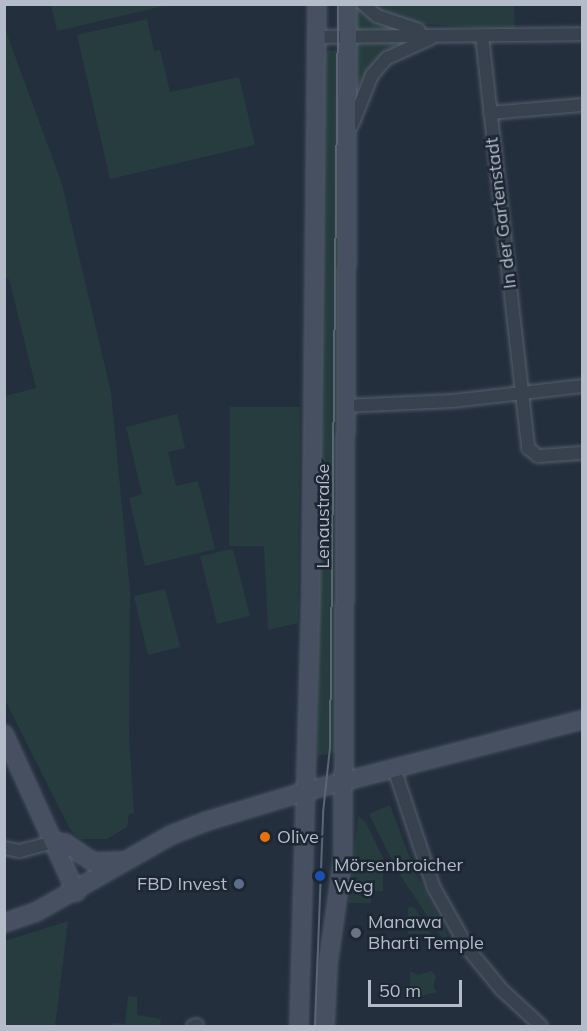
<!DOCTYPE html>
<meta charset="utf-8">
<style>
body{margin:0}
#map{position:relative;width:587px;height:1031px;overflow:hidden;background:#242f3e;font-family:Mulish,sans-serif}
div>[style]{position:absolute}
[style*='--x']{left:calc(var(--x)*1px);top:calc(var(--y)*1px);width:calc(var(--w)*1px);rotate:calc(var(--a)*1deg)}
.green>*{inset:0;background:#263c3f}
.roads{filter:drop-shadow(0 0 2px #565f6c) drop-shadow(0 0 2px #565f6c)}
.street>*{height:12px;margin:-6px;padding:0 6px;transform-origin:6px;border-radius:6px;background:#38414e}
.secondary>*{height:16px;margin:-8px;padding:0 8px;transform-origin:8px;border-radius:8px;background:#465061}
.tram>*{height:1.5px;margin:-0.75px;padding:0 0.75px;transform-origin:0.75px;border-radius:0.75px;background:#5a6575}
.dots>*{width:16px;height:16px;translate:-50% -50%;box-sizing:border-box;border:3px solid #1d2633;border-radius:50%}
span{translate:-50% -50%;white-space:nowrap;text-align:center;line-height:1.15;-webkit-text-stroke:5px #1d2633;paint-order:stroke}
.street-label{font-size:18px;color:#b4bcc9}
.poi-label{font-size:18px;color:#b4bcc9}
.left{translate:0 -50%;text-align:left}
.right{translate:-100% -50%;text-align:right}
.frame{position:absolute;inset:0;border:6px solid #b4bcc9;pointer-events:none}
.scale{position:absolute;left:368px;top:980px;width:94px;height:27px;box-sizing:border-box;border:3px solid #b4bcc9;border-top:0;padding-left:8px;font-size:18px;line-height:21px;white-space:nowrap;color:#b4bcc9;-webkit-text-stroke:4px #1d2633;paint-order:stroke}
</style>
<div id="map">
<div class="green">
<div style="clip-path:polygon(51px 4px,168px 4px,168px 5px,57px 31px)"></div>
<div style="clip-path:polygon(352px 5px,358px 5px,392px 30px,358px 31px,353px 25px)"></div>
<div style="clip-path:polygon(368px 5px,514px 5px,515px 30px,396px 22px)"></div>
<div style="clip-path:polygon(147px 19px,154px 51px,160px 50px,170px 92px,239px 77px,255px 145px,110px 179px,77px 35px)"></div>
<div style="clip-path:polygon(4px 26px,62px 184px,111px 392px,130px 591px,129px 738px,134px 813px,129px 814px,127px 827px,107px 839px,80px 839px,70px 829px,5px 700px,5px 396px,36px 388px,9px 279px,5px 279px)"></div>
<div style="clip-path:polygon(362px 40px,394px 41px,395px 47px,372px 68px,352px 97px,352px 45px)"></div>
<div style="clip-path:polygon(341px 50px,338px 752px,317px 756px,324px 51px)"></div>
<div style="clip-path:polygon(230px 407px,300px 407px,298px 623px,268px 630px,264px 546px,229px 546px)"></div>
<div style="clip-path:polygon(177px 414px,185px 448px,168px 452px,176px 486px,198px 481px,215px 549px,145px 566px,129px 498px,142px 494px,126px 427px)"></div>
<div style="clip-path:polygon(233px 549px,250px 616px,217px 624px,200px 556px)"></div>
<div style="clip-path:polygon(165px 589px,180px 647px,148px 655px,134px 596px)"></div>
<div style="clip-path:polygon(390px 805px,414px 869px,448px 936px,443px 939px,398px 872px,369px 814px)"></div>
<div style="clip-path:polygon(358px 816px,366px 823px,386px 864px,383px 868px,383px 891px,371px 891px,371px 903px,349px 903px)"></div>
<div style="clip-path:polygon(412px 907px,414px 907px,431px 934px,408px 934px,408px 908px)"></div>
<div style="clip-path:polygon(68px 921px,55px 1026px,5px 1026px,5px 941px)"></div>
<div style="clip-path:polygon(410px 971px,418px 975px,432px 971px,436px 976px,433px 987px,437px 992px,418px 997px,418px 986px,410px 986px)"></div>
<div style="clip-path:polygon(128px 996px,137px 997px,137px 1015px,161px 1019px,160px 1026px,112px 1026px,112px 1023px,125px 1024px)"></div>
</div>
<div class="roads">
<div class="street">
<div style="--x:363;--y:4;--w:18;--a:41"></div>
<div style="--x:377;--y:16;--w:44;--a:18.4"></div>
<div style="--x:482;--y:36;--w:415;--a:83.6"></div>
<div style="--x:528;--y:448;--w:13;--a:39"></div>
<div style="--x:538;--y:456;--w:44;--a:-3.9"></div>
<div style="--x:317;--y:37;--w:265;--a:-0.6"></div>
<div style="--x:490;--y:113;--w:92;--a:-5"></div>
<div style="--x:352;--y:125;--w:54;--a:-68.2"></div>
<div style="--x:372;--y:75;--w:23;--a:-49"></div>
<div style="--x:387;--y:58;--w:48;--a:-24.4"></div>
<div style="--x:344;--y:406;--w:109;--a:-2.6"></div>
<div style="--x:453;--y:401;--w:130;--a:-6.6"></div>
<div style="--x:394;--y:768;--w:126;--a:71.6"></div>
<div style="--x:434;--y:888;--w:71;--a:60.6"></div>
<div style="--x:469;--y:950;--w:52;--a:50.5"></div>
<div style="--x:502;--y:990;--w:53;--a:42.7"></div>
<div style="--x:4;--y:848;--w:16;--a:11"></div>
<div style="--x:20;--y:851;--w:34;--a:-15"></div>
<div style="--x:193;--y:1026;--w:4;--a:-14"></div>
</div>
<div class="secondary">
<div style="--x:4;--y:734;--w:174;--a:65.5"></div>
<div style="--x:53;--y:842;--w:12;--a:5"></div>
<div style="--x:65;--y:843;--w:34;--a:34"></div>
<div style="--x:93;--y:862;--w:29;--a:-2"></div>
<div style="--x:4;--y:923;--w:34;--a:-19"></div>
<div style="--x:36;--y:912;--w:155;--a:-29.7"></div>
<div style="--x:171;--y:835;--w:39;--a:-21"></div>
<div style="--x:207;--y:821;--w:100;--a:-16.8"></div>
<div style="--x:303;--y:792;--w:288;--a:-14.5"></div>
<div style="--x:299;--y:1026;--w:429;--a:-88.4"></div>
<div style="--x:311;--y:597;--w:593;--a:-89.42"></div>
<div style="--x:325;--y:1026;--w:62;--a:-87.2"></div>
<div style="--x:328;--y:964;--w:106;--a:-81.9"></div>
<div style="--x:343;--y:859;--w:855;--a:-89.66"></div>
</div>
</div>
<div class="tram">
<div style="--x:315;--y:1026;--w:213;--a:-87.8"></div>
<div style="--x:323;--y:813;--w:66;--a:-83.9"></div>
<div style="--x:330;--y:747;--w:743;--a:-89.38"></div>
</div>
<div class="dots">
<div style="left:265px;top:837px;background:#e8710a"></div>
<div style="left:320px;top:876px;background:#1a4fb4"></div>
<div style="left:239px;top:884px;background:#5c6f8a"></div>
<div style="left:356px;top:933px;background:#6b7280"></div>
</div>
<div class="street-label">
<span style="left:501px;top:213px;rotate:-97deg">In der Gartenstadt</span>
<span style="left:323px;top:516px;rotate:-90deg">Lenaustraße</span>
</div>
<div class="poi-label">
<span class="left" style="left:277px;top:837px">Olive</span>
<span class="left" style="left:334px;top:876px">Mörsenbroicher<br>Weg</span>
<span class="right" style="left:227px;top:884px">FBD Invest</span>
<span class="left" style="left:368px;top:933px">Manawa<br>Bharti Temple</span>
</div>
<div class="frame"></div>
<div class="scale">50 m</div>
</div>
